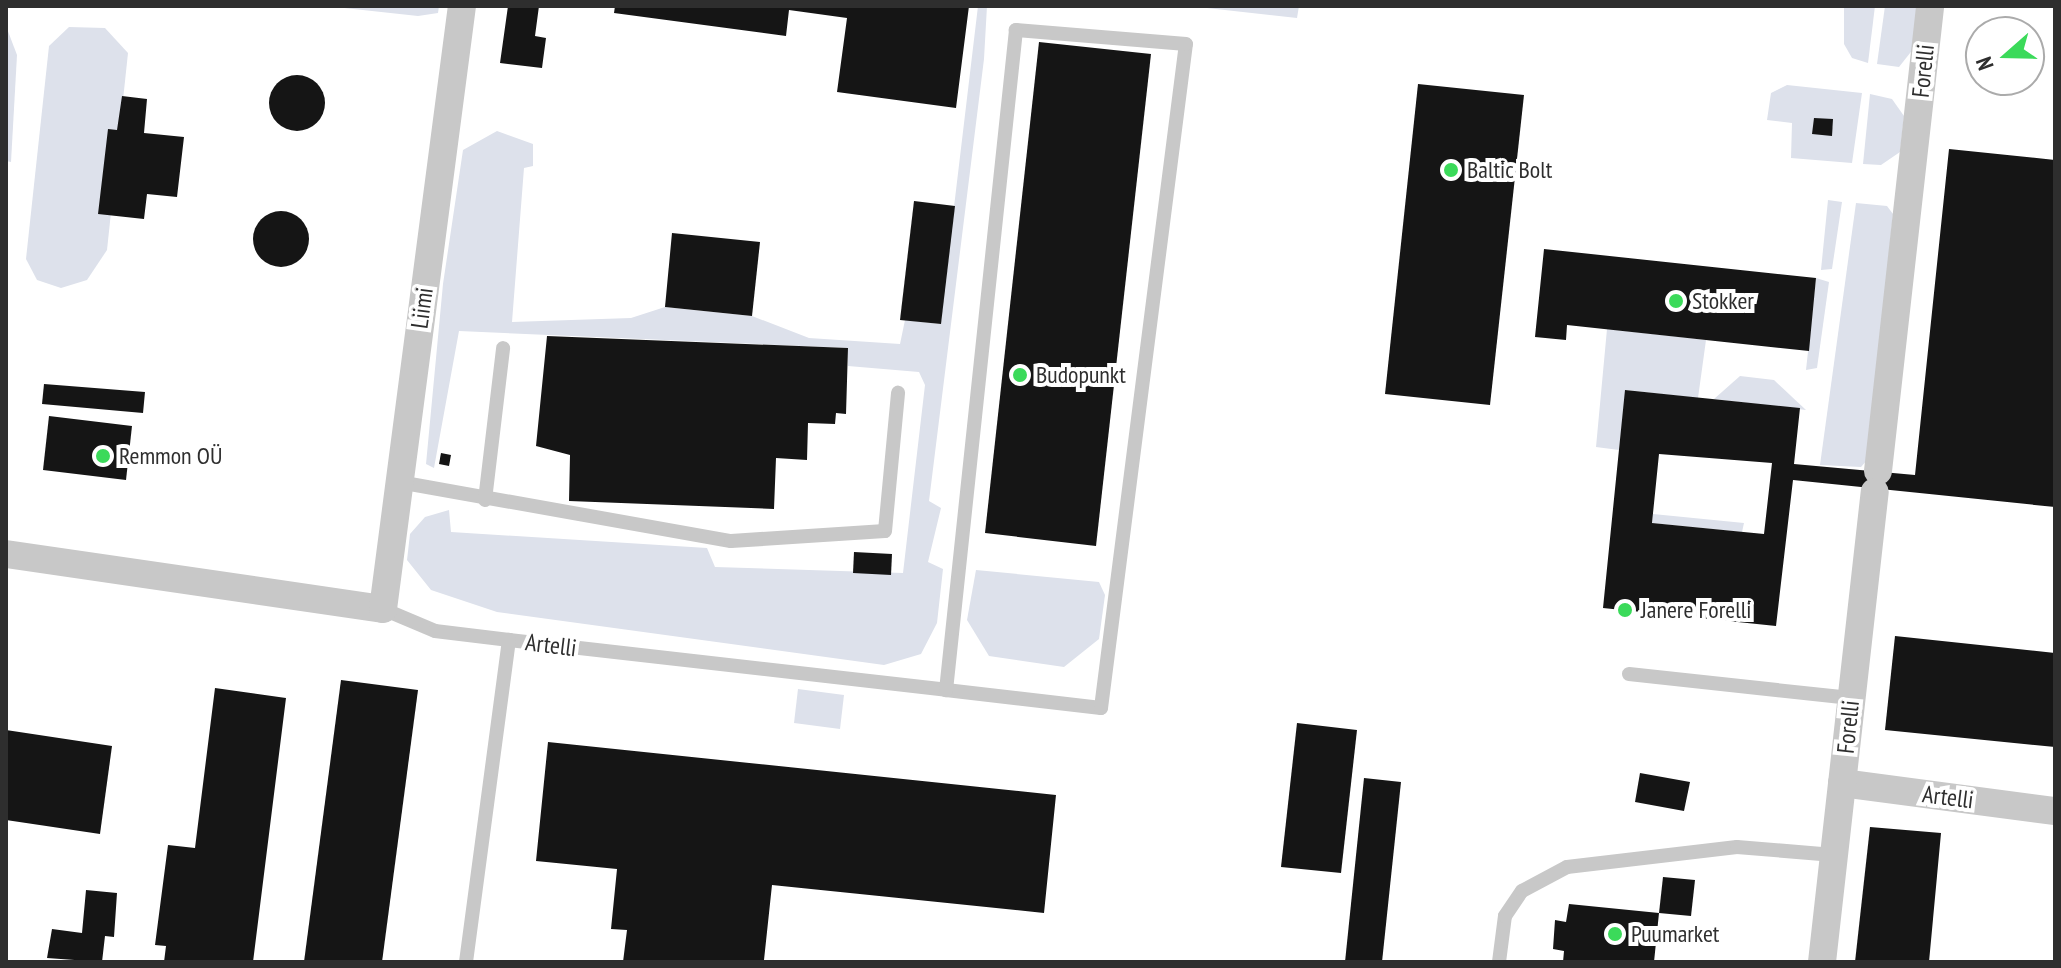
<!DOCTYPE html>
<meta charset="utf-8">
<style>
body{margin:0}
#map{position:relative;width:2061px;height:968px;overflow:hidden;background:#fff;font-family:"PT Sans Narrow",sans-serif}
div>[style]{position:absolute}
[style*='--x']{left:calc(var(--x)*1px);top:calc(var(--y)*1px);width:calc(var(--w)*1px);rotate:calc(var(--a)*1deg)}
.green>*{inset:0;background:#dde1eb}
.building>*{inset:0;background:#151515}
.round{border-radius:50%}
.lane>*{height:14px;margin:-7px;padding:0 7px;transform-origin:7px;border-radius:7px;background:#c8c8c8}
.street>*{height:28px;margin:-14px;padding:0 14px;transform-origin:14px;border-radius:14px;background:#c8c8c8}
.dots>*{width:22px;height:22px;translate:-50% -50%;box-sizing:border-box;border:4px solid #fff;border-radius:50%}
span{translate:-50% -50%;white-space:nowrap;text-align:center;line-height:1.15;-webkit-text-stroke:8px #fff;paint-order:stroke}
.street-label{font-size:24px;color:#2e2e2e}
.poi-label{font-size:24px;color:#2e2e2e}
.left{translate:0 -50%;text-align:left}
.frame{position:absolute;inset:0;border:8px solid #2e2e2e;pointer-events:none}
.north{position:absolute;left:1965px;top:16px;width:80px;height:80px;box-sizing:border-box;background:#fff;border:2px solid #ababab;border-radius:50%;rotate:250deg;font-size:22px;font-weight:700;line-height:32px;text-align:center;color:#2e2e2e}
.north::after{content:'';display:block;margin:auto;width:28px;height:36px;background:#3bda5a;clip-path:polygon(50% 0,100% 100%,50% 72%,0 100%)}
</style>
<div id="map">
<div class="green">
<div style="clip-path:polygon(326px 6px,439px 6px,438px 13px,418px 16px)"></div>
<div style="clip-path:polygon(978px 6px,987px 6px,984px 59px,929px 501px,941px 508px,928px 562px,943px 569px,937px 623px,921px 654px,884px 665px,497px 612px,431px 590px,407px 560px,410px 534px,425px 517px,449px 510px,451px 532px,707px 548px,715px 567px,903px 573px,925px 385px,919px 372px,848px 366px,848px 348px,459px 331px,434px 468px,426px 464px,443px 284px,463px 150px,497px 131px,533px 144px,533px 166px,524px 168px,512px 322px,631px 318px,665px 307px,752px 316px,809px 338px,900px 344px,905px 320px,940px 324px)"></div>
<div style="clip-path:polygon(1189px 6px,1299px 6px,1297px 18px)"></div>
<div style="clip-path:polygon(1844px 6px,1875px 6px,1868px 63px,1852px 58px,1844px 44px)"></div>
<div style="clip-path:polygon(1885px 6px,1918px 6px,1914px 48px,1899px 67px,1877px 64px)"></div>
<div style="clip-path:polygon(6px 26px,17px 55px,11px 162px,6px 161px)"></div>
<div style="clip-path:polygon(69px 27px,105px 28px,128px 53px,107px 250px,87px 280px,61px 288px,37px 280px,26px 259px,49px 46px)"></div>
<div style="clip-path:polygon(1787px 85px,1862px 93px,1852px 163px,1791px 158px,1792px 123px,1767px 120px,1771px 93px)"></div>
<div style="clip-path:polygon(1870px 94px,1892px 99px,1904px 116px,1900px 152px,1881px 165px,1863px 164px)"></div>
<div style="clip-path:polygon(1828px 200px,1842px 202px,1832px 269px,1821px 270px)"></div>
<div style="clip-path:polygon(1856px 203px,1887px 206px,1893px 214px,1868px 459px,1861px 467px,1820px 465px)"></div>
<div style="clip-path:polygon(1816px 278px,1829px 282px,1817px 368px,1806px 370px)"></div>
<div style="clip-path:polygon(1607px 329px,1706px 340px,1698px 398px,1626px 390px,1619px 450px,1596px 447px)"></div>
<div style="clip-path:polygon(1740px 376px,1774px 380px,1806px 410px,1714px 399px)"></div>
<div style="clip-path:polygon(1653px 514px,1744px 523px,1742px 532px,1652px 523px)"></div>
<div style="clip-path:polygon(976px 570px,1099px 582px,1105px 595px,1099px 639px,1064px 667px,989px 656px,967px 620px)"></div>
<div style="clip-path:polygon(798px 689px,844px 695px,840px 729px,794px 723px)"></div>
</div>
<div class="building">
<div style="clip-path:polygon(508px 6px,539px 6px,535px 36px,546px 38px,542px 68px,500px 63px)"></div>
<div style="clip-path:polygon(615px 6px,969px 6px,956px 108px,837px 92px,847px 18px,789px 10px,786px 36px,614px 13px)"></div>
<div style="clip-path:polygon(1039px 42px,1151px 54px,1096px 546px,985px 533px)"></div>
<div class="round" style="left:269px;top:75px;width:56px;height:56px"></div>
<div style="clip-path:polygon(1418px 84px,1524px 95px,1490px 405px,1385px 394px)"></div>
<div style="clip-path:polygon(122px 96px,147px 99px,144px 133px,184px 137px,177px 197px,147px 194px,144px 219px,98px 214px,108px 129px,117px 130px)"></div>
<div style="clip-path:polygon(1814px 118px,1833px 119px,1832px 136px,1812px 134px)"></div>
<div style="clip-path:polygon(evenodd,1949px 149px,2055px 160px,2055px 507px,1793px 480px,1776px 626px,1603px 608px,1625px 390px,1800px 408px,1794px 464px,1915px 475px,1949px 149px,1659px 454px,1772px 463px,1764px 534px,1652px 523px,1659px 454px)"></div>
<div style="clip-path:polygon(914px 201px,955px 206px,941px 324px,900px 320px)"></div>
<div class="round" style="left:253px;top:211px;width:56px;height:56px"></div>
<div style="clip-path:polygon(672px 233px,760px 242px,752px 316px,665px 307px)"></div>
<div style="clip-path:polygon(1544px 249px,1816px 278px,1809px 351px,1567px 325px,1566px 340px,1535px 337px)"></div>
<div style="clip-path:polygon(547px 336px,848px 348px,846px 414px,836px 413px,835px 424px,808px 423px,807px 460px,776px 458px,774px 509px,569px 501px,570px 455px,536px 446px)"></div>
<div style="clip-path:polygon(44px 384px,145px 392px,143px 413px,42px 404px)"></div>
<div style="clip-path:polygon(49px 416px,132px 426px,126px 480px,43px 470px)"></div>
<div style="clip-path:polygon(441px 453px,451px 455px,449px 466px,439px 464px)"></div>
<div style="clip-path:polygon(854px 552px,892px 554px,891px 575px,853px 573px)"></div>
<div style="clip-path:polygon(1895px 636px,2055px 653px,2055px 747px,1885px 730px)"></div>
<div style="clip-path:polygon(341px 680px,418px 690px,382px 962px,304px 962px)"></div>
<div style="clip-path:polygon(215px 688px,286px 698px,253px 962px,164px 962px,166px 946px,155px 945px,168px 845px,195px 848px)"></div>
<div style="clip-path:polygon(1297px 723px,1357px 730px,1341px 873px,1281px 867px)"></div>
<div style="clip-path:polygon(6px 730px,112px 746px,100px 834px,6px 820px)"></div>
<div style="clip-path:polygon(548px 742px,1056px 795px,1044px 913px,772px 885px,764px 960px,623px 962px,627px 930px,611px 929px,617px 869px,536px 861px)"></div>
<div style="clip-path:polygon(1640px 773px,1690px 782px,1684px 811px,1635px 802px)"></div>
<div style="clip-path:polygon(1364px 778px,1401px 782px,1382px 962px,1345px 962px)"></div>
<div style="clip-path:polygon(1870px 827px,1941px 833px,1929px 962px,1855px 962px)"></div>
<div style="clip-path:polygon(1663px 877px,1695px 880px,1691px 916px,1659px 913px)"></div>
<div style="clip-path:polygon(86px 890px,117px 893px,114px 937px,105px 936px,102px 962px,47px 958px,52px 929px,82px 933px)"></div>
<div style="clip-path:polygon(1569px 904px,1659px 913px,1654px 962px,1563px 962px,1564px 951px,1553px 949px,1555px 920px,1566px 922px)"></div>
</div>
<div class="lane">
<div style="--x:399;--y:482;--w:337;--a:10.1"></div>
<div style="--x:731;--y:541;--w:154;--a:-3.7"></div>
<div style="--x:885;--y:531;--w:139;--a:-84.6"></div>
<div style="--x:485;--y:500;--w:153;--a:-83.2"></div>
<div style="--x:383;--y:609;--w:56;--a:22.9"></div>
<div style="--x:435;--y:631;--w:75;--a:6.9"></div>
<div style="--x:509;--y:640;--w:440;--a:6.5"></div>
<div style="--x:946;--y:690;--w:156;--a:6.6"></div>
<div style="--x:1101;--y:708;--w:669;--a:-82.71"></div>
<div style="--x:1186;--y:44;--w:171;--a:-175.3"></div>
<div style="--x:1016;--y:30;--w:664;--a:96.05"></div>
<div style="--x:1629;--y:674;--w:223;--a:6.2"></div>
<div style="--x:466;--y:962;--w:325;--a:-82.4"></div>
<div style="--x:1499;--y:962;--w:46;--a:-82.6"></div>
<div style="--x:1505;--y:916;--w:30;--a:-56"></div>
<div style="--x:1522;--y:891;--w:51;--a:-28.1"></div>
<div style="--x:1567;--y:867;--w:171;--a:-6.7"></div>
<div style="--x:1737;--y:847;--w:97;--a:4.7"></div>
</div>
<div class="street">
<div style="--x:1878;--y:471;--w:468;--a:-83.6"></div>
<div style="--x:6;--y:554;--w:381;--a:8.3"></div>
<div style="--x:383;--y:609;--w:608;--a:-82.54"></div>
<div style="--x:1842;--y:783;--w:215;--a:7.5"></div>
<div style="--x:1822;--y:962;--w:473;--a:-83.6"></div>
</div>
<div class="dots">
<div style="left:1451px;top:170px;background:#3bda5a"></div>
<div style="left:1676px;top:301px;background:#3bda5a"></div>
<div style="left:1020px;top:375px;background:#3bda5a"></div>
<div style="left:103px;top:456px;background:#3bda5a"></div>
<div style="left:1625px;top:610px;background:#3bda5a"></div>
<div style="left:1615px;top:934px;background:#3bda5a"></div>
</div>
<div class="street-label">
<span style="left:1923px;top:71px;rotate:-84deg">Forelli</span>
<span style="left:422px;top:308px;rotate:-82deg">Liimi</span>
<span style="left:551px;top:645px;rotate:7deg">Artelli</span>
<span style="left:1848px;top:727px;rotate:-84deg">Forelli</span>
<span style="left:1948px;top:797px;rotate:7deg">Artelli</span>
</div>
<div class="poi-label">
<span class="left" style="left:1467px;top:170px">Baltic Bolt</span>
<span class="left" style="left:1692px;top:301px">Stokker</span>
<span class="left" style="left:1036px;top:375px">Budopunkt</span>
<span class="left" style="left:119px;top:456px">Remmon OÜ</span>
<span class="left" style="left:1641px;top:610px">Janere Forelli</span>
<span class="left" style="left:1631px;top:934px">Puumarket</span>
</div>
<div class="frame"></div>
<div class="north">N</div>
</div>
